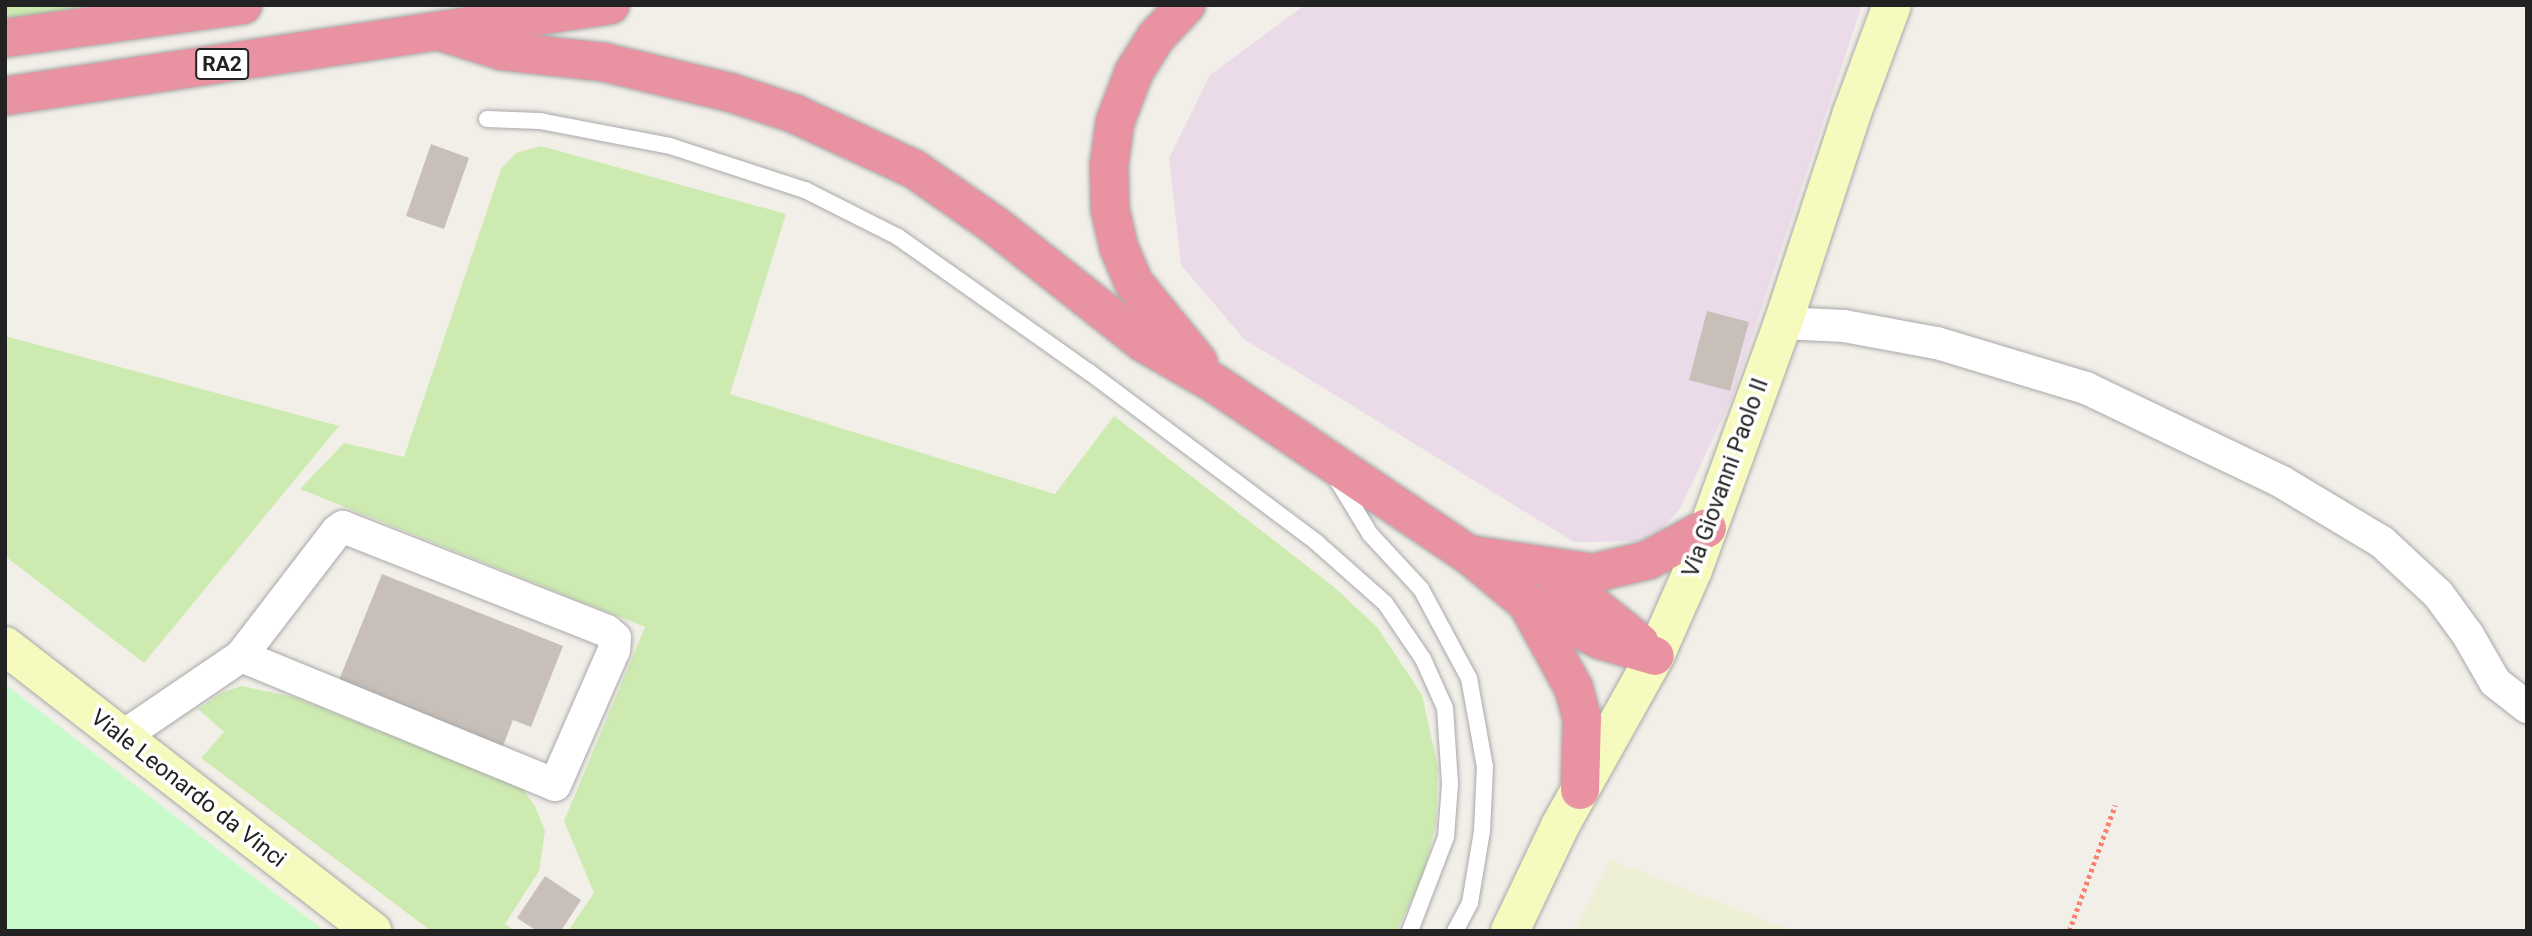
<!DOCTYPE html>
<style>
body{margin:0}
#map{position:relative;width:2532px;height:936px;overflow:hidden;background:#f2efe9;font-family:Roboto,sans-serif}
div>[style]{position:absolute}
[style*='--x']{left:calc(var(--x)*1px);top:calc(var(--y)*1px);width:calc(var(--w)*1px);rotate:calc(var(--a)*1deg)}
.industrial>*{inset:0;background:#ebdbe8}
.farmland>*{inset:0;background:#eef0d5}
.grass>*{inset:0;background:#cdebb0}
.park>*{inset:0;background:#c8facc}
.building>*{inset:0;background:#c7bfb8}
.path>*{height:4.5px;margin-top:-2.25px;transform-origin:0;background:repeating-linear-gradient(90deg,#fa8072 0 3.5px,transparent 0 7px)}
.roads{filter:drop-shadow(0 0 2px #a9a9a9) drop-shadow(0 0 2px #a9a9a9)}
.lane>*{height:16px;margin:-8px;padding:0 8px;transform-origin:8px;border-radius:8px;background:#fff}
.street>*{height:32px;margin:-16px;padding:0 16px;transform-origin:16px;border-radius:16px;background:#fff}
.secondary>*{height:38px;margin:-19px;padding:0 19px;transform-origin:19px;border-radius:19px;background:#f7fabf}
.highway>*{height:38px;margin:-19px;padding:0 19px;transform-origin:19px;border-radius:19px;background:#e892a2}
span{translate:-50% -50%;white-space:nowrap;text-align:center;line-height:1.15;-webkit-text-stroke:7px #fff;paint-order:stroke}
.shield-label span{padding:2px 5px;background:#fff;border:2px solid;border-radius:5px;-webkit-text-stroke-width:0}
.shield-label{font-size:21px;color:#222;font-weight:700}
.street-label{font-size:23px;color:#222}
.frame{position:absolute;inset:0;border:7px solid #222;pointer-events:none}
</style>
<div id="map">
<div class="industrial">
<div style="clip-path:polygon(1305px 5px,1862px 5px,1732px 398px,1680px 509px,1650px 541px,1574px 542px,1244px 339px,1181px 265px,1169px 158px,1210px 75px)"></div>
</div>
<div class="farmland">
<div style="clip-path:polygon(1610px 860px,1611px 860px,1793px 931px,1574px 931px)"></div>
</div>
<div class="grass">
<div style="clip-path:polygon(5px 5px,99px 5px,5px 21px)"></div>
<div style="clip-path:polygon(541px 146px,786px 214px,730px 394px,1055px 494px,1114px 416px,1334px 587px,1377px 627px,1422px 695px,1438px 768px,1436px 824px,1424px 872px,1397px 931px,568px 931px,594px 893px,564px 821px,645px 627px,300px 489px,344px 443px,404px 457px,501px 169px,516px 153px)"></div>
<div style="clip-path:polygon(5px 336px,339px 426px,144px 663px,5px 556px)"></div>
<div style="clip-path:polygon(241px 686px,294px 697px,522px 788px,535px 806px,545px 831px,539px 871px,505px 924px,515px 931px,431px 931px,201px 758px,224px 732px,198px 709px,221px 693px)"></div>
</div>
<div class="park">
<div style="clip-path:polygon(5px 684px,256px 879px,325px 931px,5px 931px)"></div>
</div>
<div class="building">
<div style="clip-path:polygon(431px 144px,469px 158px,444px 229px,406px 216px)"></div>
<div style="clip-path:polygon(1707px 311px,1749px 322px,1730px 391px,1689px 380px)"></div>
<div style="clip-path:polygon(382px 574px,563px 646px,531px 727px,513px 720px,503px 746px,339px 680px)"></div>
<div style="clip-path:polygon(545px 876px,581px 900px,561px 931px,537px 931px,517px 918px)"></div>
</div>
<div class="path">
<div style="--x:2069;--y:931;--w:134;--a:-69.9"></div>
</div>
<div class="roads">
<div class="lane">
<div style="--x:487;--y:119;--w:53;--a:2.2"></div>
<div style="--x:540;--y:121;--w:132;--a:10.9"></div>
<div style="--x:670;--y:146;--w:142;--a:18.1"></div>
<div style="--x:805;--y:190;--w:104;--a:26.8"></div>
<div style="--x:898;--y:237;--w:234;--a:35.3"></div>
<div style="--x:1089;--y:372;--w:284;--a:36.8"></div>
<div style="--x:1316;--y:542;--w:92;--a:41.5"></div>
<div style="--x:1385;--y:603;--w:68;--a:55.8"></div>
<div style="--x:1423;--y:659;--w:54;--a:65.8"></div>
<div style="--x:1445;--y:708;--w:76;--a:86.2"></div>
<div style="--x:1450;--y:784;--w:53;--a:94.3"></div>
<div style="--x:1446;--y:837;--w:101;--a:111"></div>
<div style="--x:1336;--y:478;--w:66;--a:58.7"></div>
<div style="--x:1370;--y:534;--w:75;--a:47.2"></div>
<div style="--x:1421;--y:589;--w:101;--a:61.7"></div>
<div style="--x:1469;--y:678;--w:90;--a:79.8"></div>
<div style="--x:1485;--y:767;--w:64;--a:92.7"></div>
<div style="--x:1482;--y:831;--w:73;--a:99.5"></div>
<div style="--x:1470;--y:903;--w:32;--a:118"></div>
</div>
<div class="street">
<div style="--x:1783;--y:323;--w:61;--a:2.8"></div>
<div style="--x:1844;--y:326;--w:95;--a:10.4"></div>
<div style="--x:1937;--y:343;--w:156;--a:16.8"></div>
<div style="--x:2086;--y:388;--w:217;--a:25.6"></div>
<div style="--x:2282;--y:482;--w:117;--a:31"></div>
<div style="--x:2382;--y:542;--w:76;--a:42.9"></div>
<div style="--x:2438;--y:594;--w:51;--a:53.8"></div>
<div style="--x:2468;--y:635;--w:54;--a:60.1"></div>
<div style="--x:2495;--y:682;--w:41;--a:38"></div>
<div style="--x:122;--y:737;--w:144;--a:-34.2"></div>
<div style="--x:241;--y:656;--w:339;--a:22.3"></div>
<div style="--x:555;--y:785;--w:147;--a:-66.4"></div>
<div style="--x:614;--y:650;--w:12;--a:-85"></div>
<div style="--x:615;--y:638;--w:11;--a:-139"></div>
<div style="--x:607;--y:631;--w:284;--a:-158.5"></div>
<div style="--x:343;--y:527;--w:7;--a:146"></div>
<div style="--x:337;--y:531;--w:158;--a:127.5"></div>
</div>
<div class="secondary">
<div style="--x:5;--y:646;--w:465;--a:37.8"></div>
<div style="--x:1510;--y:931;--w:116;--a:-64.5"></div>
<div style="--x:1560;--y:826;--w:195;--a:-60.8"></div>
<div style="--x:1655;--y:656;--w:94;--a:-66.2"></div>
<div style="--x:1693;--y:570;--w:263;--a:-70"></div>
<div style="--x:1783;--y:323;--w:221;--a:-71.8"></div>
<div style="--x:1852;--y:113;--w:115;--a:-69.7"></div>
</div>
<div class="highway">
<div style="--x:1186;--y:5;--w:44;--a:133.2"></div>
<div style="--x:1156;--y:37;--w:41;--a:122.2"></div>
<div style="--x:1134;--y:72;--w:53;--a:110.8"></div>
<div style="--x:1115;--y:122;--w:43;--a:97.9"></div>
<div style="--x:1109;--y:165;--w:44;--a:88.7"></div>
<div style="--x:1110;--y:209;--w:40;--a:77"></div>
<div style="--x:1119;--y:248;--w:38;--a:67"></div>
<div style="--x:1134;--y:283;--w:102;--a:51"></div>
<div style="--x:439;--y:31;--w:67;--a:17.4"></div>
<div style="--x:503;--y:51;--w:101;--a:6.3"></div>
<div style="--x:603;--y:62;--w:133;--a:13.5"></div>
<div style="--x:732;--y:93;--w:66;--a:18.4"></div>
<div style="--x:795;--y:114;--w:131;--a:24.8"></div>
<div style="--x:914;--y:169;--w:101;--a:34.9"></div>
<div style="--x:997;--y:227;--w:187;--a:38.3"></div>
<div style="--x:1144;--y:343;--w:84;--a:29.9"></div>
<div style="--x:1217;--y:385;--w:303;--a:34"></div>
<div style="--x:1468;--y:554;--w:77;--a:39.7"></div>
<div style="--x:1527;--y:603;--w:83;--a:26.6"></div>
<div style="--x:1601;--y:640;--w:56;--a:16.5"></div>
<div style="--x:5;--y:38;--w:240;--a:-7.9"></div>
<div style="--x:5;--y:96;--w:612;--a:-8.55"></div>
<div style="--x:1472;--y:555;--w:122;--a:8.5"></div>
<div style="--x:1593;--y:573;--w:57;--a:-13.3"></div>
<div style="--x:1648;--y:560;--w:67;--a:-28.5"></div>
<div style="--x:1546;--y:568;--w:120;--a:38.6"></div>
<div style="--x:1527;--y:603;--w:98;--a:61.3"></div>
<div style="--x:1574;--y:689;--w:30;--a:75"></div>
<div style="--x:1582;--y:718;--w:72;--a:91.6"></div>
</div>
</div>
<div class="shield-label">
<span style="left:222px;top:64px">RA2</span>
</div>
<div class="street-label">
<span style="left:1726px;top:478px;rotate:-70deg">Via Giovanni Paolo II</span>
<span style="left:188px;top:789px;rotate:38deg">Viale Leonardo da Vinci</span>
</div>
<div class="frame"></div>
</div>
